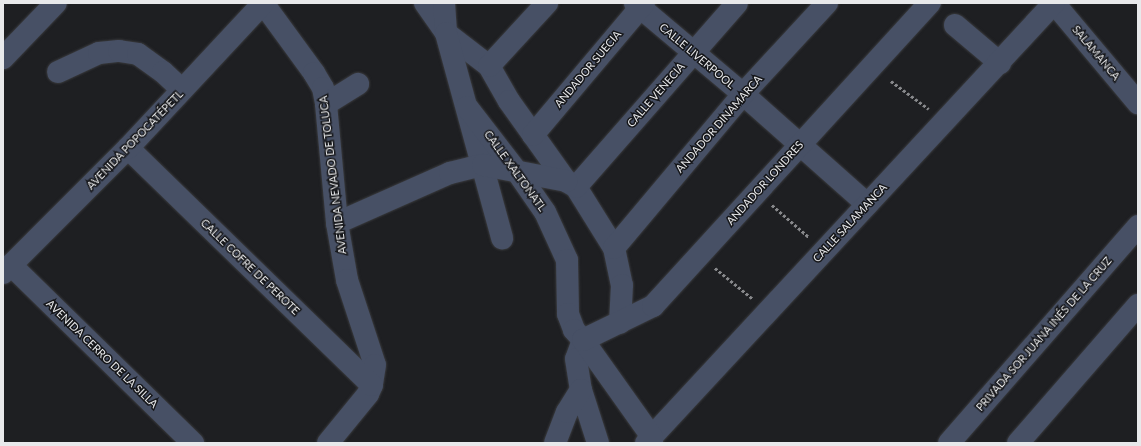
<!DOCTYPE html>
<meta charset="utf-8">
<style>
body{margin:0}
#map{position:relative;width:1141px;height:446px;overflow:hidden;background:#1e1f22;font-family:Lato,sans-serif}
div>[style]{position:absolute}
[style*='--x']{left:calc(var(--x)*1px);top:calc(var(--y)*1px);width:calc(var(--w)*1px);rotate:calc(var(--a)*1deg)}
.path>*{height:2.5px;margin-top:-1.25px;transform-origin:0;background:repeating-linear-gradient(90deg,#87888b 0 3px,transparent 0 5px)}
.roads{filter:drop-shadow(0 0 1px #3a3b3e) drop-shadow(0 0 1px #3a3b3e)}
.minor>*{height:22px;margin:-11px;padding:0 11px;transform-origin:11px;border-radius:11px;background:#475065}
span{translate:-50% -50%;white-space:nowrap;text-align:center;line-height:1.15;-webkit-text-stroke:3px #151619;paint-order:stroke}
.street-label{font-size:11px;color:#e8e9eb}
.frame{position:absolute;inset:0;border:4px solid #e8e9eb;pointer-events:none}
</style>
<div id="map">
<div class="path">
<div style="--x:891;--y:81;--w:47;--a:36.4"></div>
<div style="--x:772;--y:205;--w:49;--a:40.9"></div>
<div style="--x:715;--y:268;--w:49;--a:39.2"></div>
</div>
<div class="roads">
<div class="minor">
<div style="--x:263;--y:3;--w:87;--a:53.9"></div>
<div style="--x:314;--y:73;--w:17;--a:59"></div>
<div style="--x:323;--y:88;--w:16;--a:79"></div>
<div style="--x:326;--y:104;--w:120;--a:84.7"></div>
<div style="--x:337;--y:223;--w:58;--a:80"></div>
<div style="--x:347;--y:280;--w:89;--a:71.8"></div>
<div style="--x:375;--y:365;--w:20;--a:99"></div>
<div style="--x:372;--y:385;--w:10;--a:114"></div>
<div style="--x:368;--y:394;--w:63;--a:129.2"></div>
<div style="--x:425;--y:3;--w:37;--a:55"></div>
<div style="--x:446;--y:33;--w:54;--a:37.5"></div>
<div style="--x:489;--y:66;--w:40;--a:60.3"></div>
<div style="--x:509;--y:101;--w:98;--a:54.5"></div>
<div style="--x:566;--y:181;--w:12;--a:31"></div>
<div style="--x:576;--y:187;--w:72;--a:58.1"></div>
<div style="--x:614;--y:248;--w:38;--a:78"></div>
<div style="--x:622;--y:285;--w:38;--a:93"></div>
<div style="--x:444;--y:3;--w:30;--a:86"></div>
<div style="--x:446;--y:33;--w:213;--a:74.7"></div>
<div style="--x:635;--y:3;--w:141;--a:40.1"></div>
<div style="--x:743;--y:94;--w:166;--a:41.6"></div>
<div style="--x:1054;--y:3;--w:131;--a:50"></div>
<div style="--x:955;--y:25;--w:59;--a:40.2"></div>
<div style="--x:3;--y:58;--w:76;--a:-46.1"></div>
<div style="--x:489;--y:66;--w:86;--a:-47.4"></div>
<div style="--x:58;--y:72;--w:45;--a:-24.9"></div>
<div style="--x:99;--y:53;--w:20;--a:-6"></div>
<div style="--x:119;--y:51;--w:19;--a:9"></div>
<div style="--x:138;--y:54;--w:31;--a:36"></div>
<div style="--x:163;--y:72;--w:26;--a:43"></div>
<div style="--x:326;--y:104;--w:38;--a:-32"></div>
<div style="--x:467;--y:107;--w:83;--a:52.3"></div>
<div style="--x:518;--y:173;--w:47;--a:55.3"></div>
<div style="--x:545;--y:212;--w:53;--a:65.4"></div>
<div style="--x:567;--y:260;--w:54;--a:88.9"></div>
<div style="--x:568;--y:314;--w:17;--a:69"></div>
<div style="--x:574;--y:330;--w:13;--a:48"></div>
<div style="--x:583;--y:340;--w:20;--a:110"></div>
<div style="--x:576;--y:359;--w:31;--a:81"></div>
<div style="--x:581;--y:390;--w:56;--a:72.2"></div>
<div style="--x:533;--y:135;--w:172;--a:-49.9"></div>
<div style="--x:128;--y:148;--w:340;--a:44.2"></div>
<div style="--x:576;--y:187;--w:244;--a:-48.8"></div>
<div style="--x:337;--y:223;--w:124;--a:-23.9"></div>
<div style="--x:450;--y:173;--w:34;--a:-14"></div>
<div style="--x:483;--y:165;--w:85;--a:10.9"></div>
<div style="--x:614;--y:248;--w:201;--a:-50"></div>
<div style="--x:743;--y:94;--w:124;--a:-47.3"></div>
<div style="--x:11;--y:265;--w:255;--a:44.4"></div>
<div style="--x:3;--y:273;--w:177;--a:-45"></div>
<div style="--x:128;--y:148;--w:198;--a:-47"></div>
<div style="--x:555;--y:443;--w:33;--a:-69"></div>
<div style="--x:567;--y:412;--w:26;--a:-58"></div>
<div style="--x:646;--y:443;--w:600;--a:-47.16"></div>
<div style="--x:652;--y:443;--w:6;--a:-90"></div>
<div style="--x:652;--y:437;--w:119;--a:-125.4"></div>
<div style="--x:583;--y:340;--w:78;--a:-25.9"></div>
<div style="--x:653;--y:306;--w:411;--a:-47.6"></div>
<div style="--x:949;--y:443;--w:288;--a:-48.9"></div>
<div style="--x:1018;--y:443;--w:183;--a:-49"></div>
</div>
</div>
<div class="street-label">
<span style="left:1096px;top:53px;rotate:50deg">SALAMANCA</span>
<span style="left:697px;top:56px;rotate:40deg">CALLE LIVERPOOL</span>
<span style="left:588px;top:69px;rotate:-50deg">ANDADOR SUECIA</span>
<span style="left:656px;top:95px;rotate:-49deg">CALLE VENECIA</span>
<span style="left:719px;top:124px;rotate:-49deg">ANDADOR DINAMARCA</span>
<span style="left:135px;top:140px;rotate:-46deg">AVENIDA POPOCATÉPETL</span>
<span style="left:515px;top:171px;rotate:54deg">CALLE XALTONATL</span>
<span style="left:333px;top:175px;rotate:-97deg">AVENIDA NEVADO DE TOLUCA</span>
<span style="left:765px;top:183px;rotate:-48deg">ANDADOR LONDRES</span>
<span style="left:850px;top:223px;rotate:-47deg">CALLE SALAMANCA</span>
<span style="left:250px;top:267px;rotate:44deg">CALLE COFRE DE PEROTE</span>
<span style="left:1044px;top:334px;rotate:-49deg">PRIVADA SOR JUANA INÉS DE LA CRUZ</span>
<span style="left:102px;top:354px;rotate:44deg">AVENIDA CERRO DE LA SILLA</span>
</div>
<div class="frame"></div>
</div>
